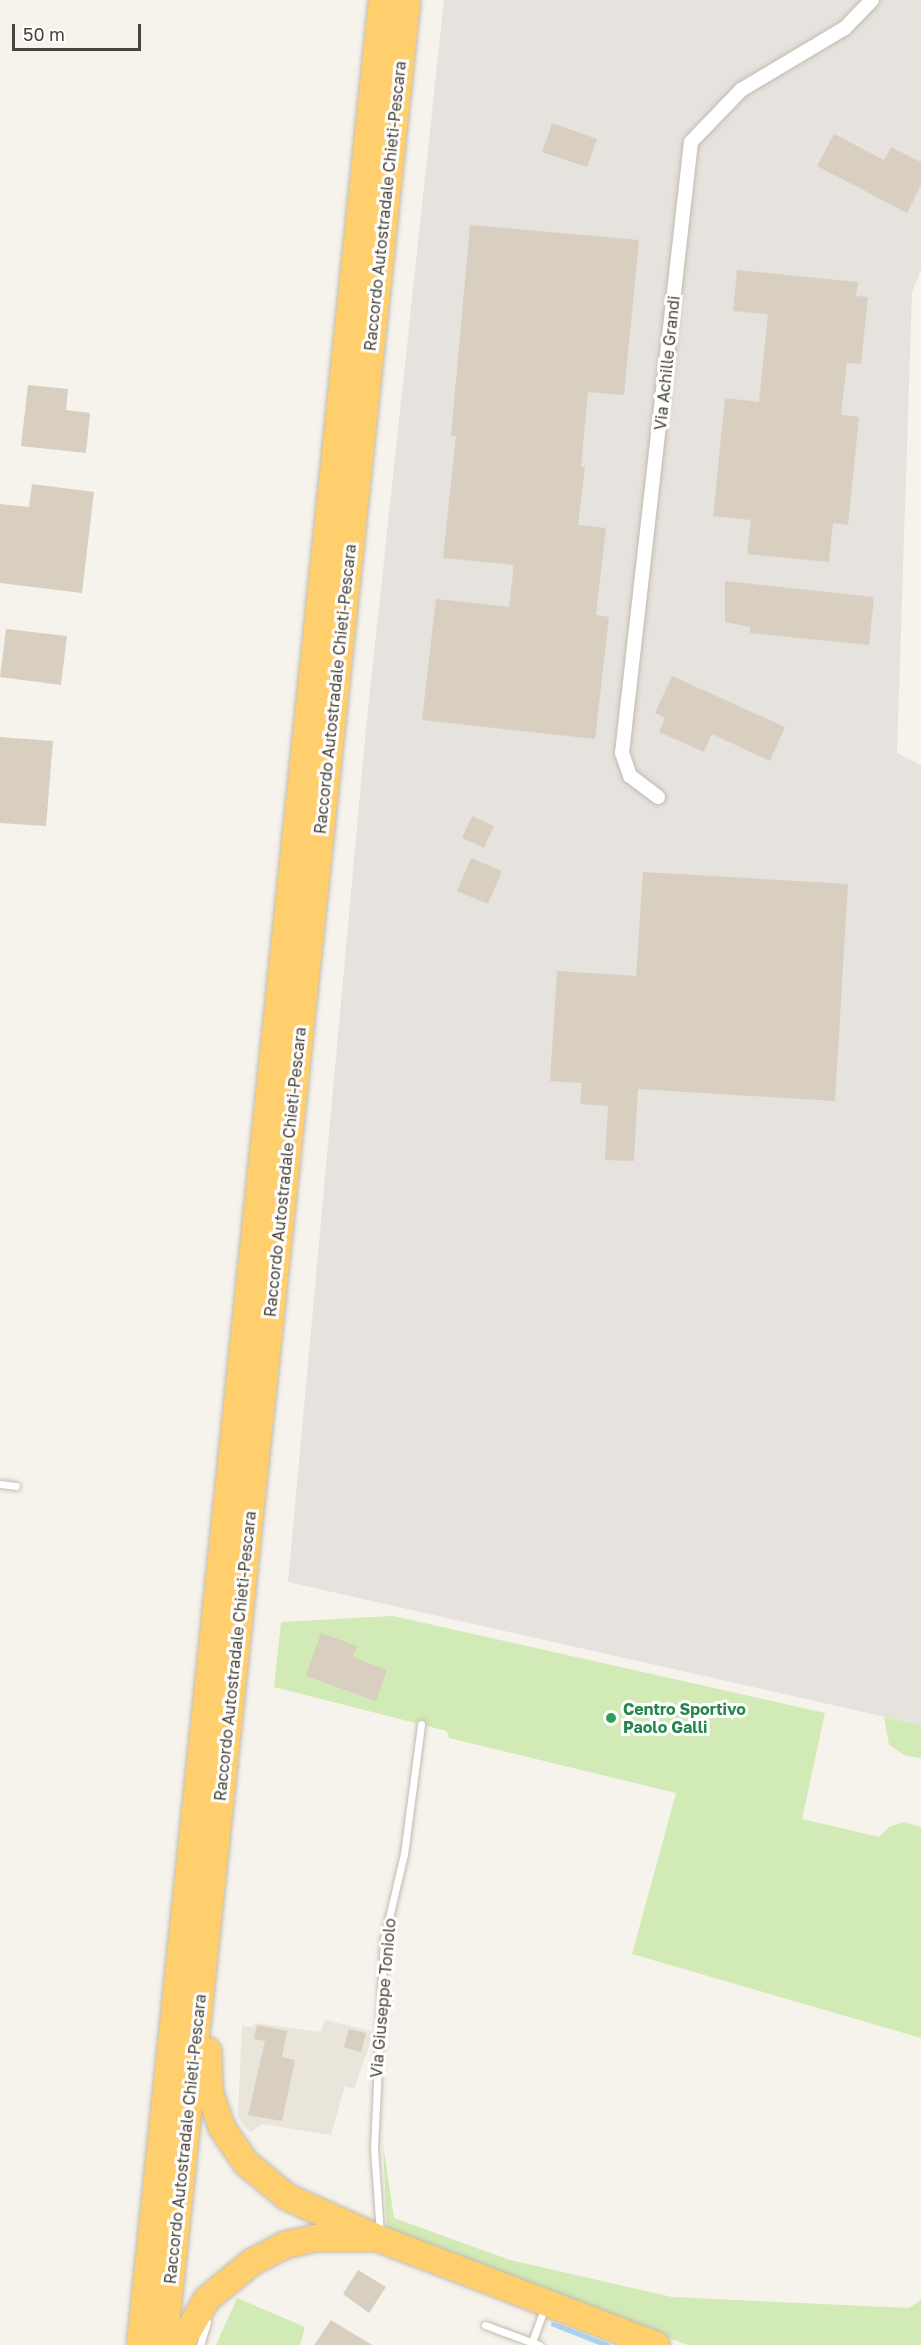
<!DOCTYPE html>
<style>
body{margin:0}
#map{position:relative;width:921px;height:2345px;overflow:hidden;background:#f6f3ec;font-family:"Golos Text",sans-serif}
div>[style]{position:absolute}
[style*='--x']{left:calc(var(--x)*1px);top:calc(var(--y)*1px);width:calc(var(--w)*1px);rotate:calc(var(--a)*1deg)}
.residential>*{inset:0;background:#eae5da}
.industrial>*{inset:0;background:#e6e2dd}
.green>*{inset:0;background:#d2eab5}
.stream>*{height:5px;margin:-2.5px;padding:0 2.5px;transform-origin:2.5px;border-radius:2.5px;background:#a9d4f2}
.building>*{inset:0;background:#d8cfc1}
.roads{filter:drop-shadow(0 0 2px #c2bbae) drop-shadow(0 0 2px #c2bbae)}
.lane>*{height:7px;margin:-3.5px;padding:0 3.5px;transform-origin:3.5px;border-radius:3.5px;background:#fff}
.street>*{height:14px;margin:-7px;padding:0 7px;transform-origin:7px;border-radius:7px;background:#fff}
.highway>*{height:26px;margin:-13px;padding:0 13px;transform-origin:13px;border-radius:13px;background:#ffcf6e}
.dots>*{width:16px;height:16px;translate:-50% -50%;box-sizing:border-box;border:3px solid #fff;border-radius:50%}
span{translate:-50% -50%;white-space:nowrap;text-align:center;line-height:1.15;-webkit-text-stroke:6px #fff;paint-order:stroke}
.street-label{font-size:16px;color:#4b4439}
.leisure-label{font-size:16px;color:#27864d;font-weight:700}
.left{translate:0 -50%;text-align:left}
.scale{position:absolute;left:12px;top:24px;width:129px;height:27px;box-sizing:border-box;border:3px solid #4b4439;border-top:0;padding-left:8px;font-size:18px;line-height:21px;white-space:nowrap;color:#4b4439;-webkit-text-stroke:4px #fff;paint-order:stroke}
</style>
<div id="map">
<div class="residential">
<div style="clip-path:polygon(325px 2020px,374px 2032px,354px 2089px,345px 2086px,331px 2135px,262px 2124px,250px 2133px,238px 2117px,242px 2026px,254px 2027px,255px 2023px,321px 2032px)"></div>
</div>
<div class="industrial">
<div style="clip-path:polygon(444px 0,921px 0,921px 270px,912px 292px,897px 753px,921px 765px,921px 1725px,288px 1582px,366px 729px)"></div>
</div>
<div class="green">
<div style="clip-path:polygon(393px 1616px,825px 1713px,802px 1819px,879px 1837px,889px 1827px,904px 1822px,921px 1827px,921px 2038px,632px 1954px,676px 1793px,449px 1738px,447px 1731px,274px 1687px,281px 1622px)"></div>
<div style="clip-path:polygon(884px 1717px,921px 1725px,921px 1758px,906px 1756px,889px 1745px)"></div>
<div style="clip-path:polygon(383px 2144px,394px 2218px,510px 2260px,672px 2297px,909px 2308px,921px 2300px,921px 2345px,688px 2345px,387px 2233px)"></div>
<div style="clip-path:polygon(237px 2298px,305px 2327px,300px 2345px,216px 2345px)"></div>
</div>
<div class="stream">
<div style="--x:553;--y:2324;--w:58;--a:21.3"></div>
</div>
<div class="building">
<div style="clip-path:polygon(552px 123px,597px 139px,587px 167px,542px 152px)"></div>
<div style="clip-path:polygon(834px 134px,884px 160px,891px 147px,921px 162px,921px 185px,907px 213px,817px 166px)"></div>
<div style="clip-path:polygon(470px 225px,639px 240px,624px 395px,588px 392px,581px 467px,585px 467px,578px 525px,606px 528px,596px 615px,609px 617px,595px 739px,422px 720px,436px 599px,509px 607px,514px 565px,443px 558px,456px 436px,451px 436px)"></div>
<div style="clip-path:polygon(737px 270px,858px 282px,856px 296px,868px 297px,861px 364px,847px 363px,841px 415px,859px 417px,848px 525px,833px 523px,829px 562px,747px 554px,751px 520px,713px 516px,725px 398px,759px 402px,768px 314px,733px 311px)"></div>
<div style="clip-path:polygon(28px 385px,68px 389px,66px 410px,90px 413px,86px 453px,21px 446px)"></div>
<div style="clip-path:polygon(32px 484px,94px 492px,82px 593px,0 583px,0 504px,29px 507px)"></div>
<div style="clip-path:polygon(725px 581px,874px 597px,869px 645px,750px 633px,750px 627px,725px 622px)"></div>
<div style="clip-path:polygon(6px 629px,67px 636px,61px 685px,0 677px)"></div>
<div style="clip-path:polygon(672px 676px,785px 727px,770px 761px,712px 734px,704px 752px,659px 732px,665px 718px,655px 713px)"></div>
<div style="clip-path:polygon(0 737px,53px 741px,46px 826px,0 823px)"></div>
<div style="clip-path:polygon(472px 816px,494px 826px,484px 848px,462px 838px)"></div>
<div style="clip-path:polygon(471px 858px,502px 871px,488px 904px,457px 891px)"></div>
<div style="clip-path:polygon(643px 872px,848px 884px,835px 1101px,638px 1089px,634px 1161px,605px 1160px,608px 1106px,580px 1104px,582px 1083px,550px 1081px,557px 971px,636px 976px)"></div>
<div style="clip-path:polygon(321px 1633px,357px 1646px,353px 1657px,387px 1670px,376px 1701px,306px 1676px)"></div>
<div style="clip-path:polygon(257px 2025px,287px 2031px,282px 2057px,295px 2060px,282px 2121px,248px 2115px,265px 2041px,254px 2039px)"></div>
<div style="clip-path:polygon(349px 2029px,366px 2033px,361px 2052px,344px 2047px)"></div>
<div style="clip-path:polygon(358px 2270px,386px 2287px,369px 2313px,343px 2294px)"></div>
<div style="clip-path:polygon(331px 2320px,372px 2345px,314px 2345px)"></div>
</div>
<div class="roads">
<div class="lane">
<div style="--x:0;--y:1484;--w:16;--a:7"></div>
<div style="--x:380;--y:2234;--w:85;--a:-94"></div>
<div style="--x:374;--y:2149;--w:210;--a:-87.3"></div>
<div style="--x:384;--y:1939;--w:87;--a:-76.8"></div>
<div style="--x:404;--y:1854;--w:131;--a:-82.5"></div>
<div style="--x:485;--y:2325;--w:58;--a:20.3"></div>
<div style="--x:532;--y:2342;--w:37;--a:-70"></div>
<div style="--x:200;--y:2345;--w:24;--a:-73"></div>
</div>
<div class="street">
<div style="--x:658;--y:797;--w:35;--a:-143"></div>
<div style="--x:630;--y:776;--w:24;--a:-109"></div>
<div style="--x:622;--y:753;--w:615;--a:-83.56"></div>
<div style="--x:691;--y:142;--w:72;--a:-46.1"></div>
<div style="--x:741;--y:90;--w:121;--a:-30.8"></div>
<div style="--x:845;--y:28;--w:39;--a:-46"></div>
</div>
<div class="highway">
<div style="--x:208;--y:2051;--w:42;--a:87.3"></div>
<div style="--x:210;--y:2093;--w:37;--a:71"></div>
<div style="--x:222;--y:2128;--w:42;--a:55.6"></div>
<div style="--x:246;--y:2163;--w:53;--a:39.7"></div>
<div style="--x:287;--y:2197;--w:102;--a:24.3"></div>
<div style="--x:380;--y:2239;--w:296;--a:21"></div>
<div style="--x:140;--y:2345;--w:2357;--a:-84.11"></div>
<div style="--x:164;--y:2345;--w:2358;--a:-84.08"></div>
<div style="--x:180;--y:2345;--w:53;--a:-59.6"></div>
<div style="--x:207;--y:2299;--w:58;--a:-39.4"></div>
<div style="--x:252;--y:2262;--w:37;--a:-27"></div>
<div style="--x:285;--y:2245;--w:32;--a:-13"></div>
<div style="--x:316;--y:2238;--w:55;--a:0"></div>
</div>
</div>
<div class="dots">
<div style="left:611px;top:1718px;background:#2e9e5b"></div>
</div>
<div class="street-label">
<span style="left:385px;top:206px;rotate:-84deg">Raccordo Autostradale Chieti-Pescara</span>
<span style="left:667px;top:363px;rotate:-84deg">Via Achille Grandi</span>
<span style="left:335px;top:689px;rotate:-84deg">Raccordo Autostradale Chieti-Pescara</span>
<span style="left:285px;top:1172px;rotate:-84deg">Raccordo Autostradale Chieti-Pescara</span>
<span style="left:235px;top:1656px;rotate:-84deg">Raccordo Autostradale Chieti-Pescara</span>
<span style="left:383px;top:1998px;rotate:-85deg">Via Giuseppe Toniolo</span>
<span style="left:185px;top:2139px;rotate:-84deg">Raccordo Autostradale Chieti-Pescara</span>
</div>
<div class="leisure-label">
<span class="left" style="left:623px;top:1718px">Centro Sportivo<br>Paolo Galli</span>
</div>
<div class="scale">50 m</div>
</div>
